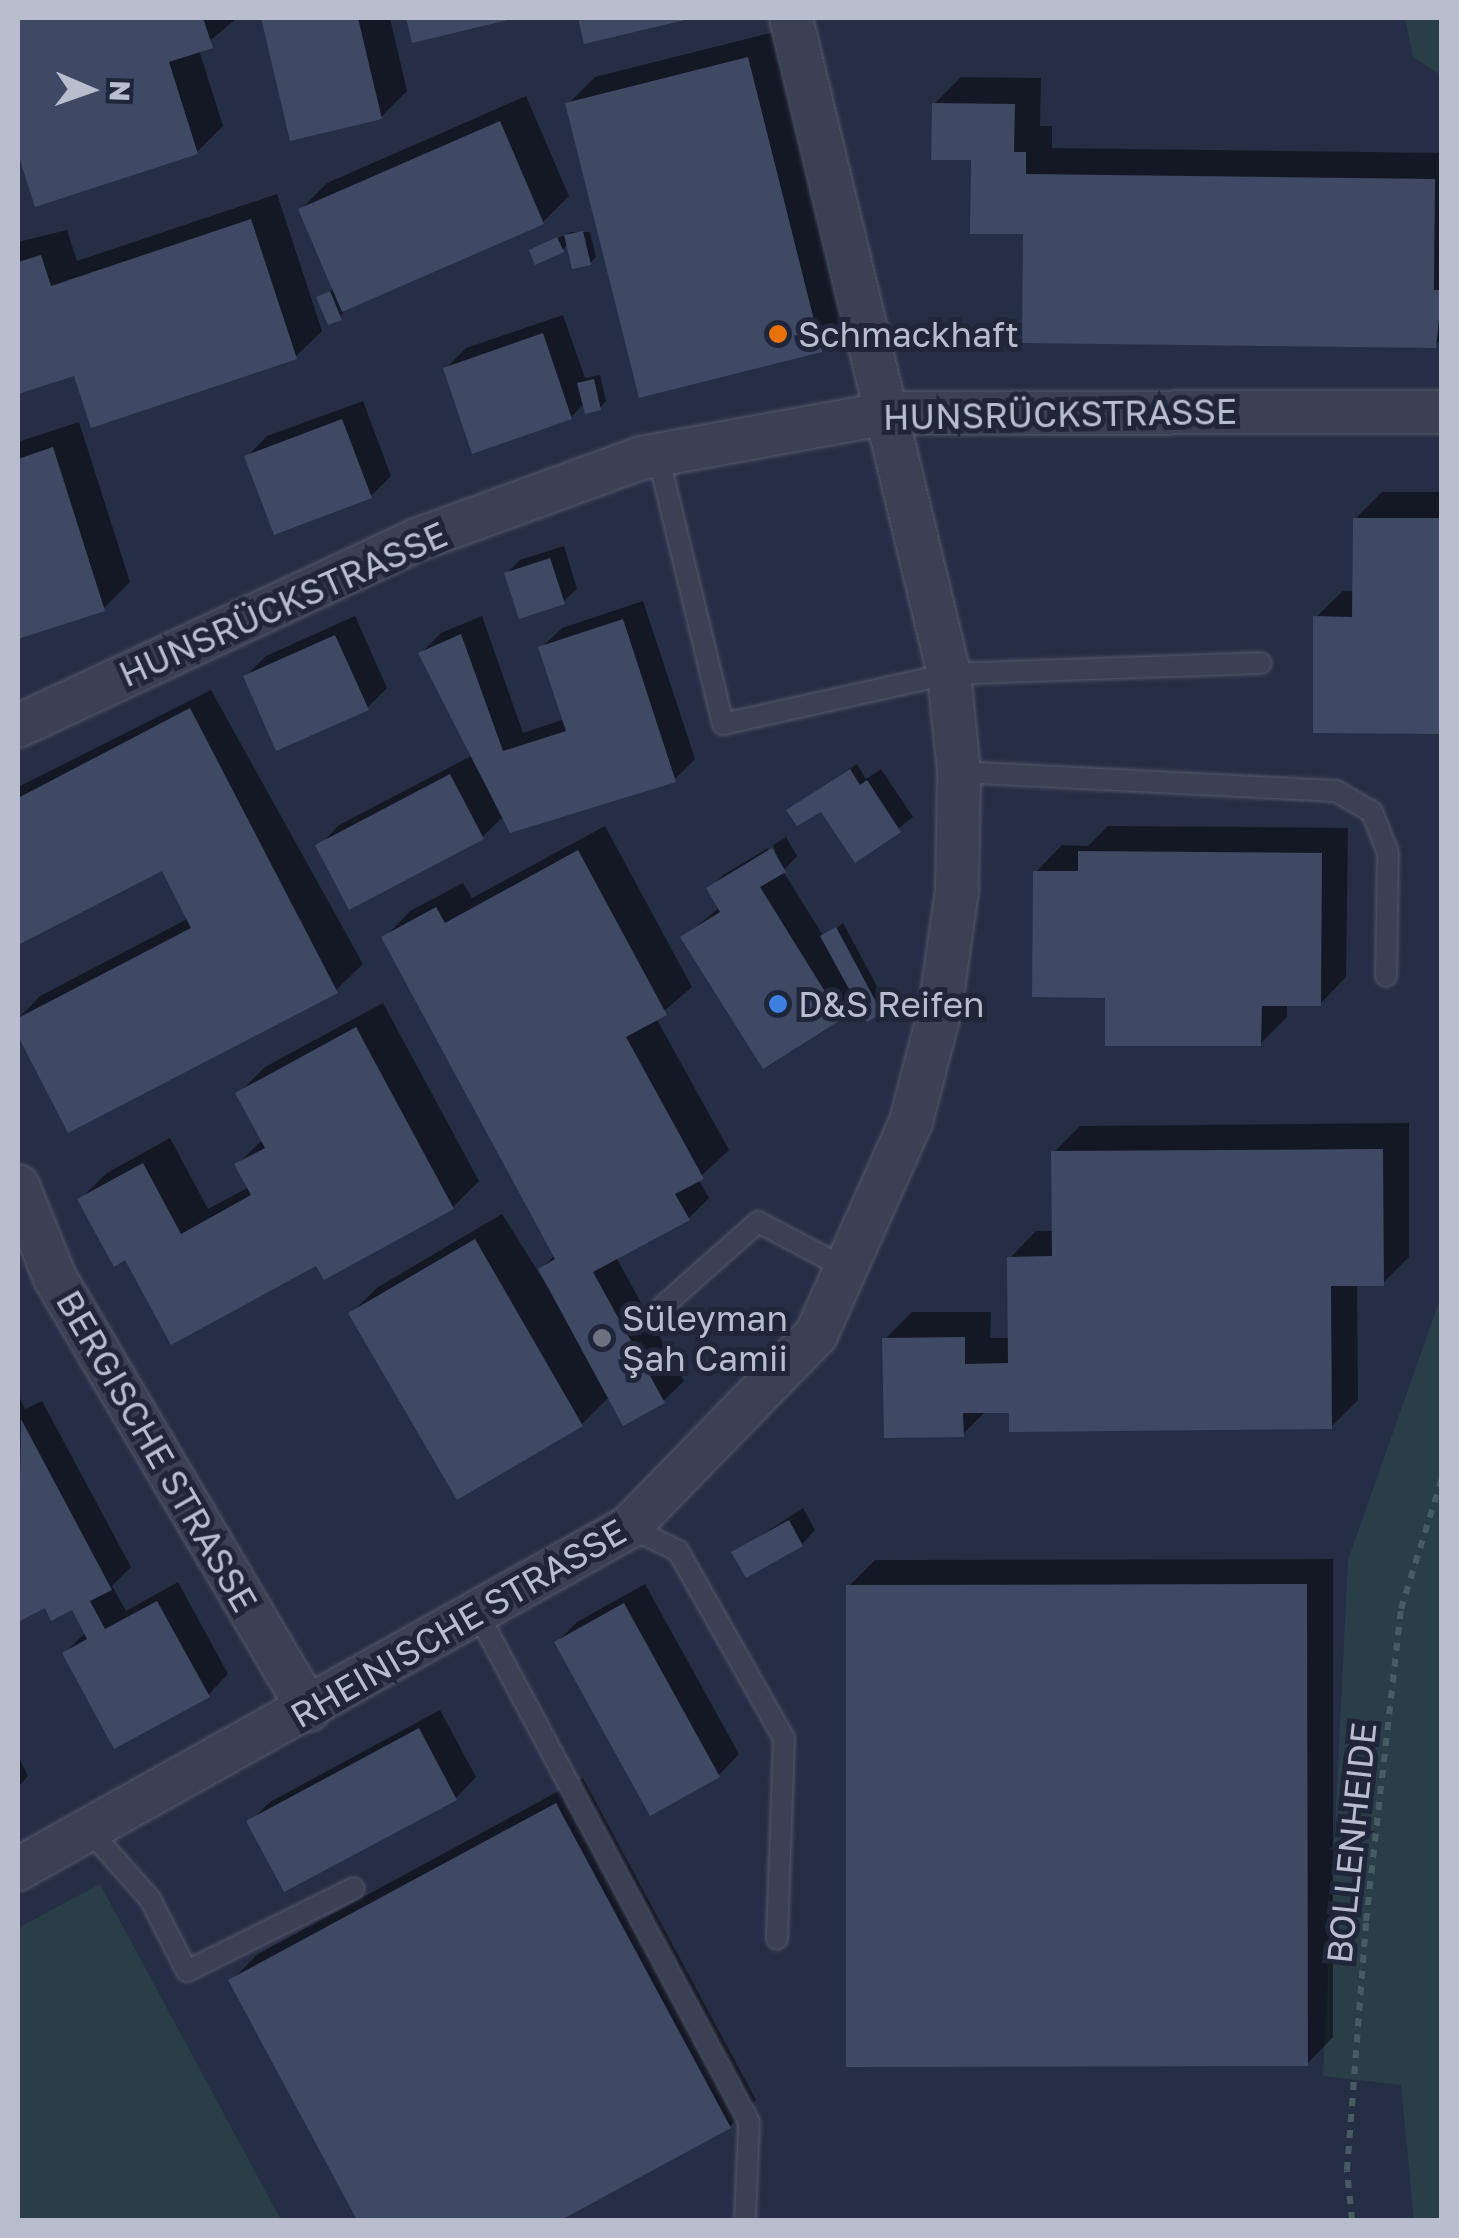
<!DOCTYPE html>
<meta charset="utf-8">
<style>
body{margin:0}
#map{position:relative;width:1459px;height:2238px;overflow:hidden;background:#262e45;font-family:"Golos Text",sans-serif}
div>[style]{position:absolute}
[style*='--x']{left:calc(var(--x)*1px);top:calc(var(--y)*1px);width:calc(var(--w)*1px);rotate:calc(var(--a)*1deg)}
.green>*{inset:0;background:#293e46}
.shadow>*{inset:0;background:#0007}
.building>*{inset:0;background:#404963}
.path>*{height:6px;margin-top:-3px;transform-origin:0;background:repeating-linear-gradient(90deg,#475b62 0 8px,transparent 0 16px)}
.roads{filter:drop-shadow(0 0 2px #54596c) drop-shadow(0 0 2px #54596c)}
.service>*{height:20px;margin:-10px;padding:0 10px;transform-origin:10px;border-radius:10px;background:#3b4155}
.minor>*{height:42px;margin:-21px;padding:0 21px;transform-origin:21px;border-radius:21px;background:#3b4155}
.dots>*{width:28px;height:28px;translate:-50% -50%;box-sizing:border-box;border:5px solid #20263a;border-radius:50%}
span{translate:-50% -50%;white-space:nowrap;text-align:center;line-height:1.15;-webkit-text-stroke:10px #20263a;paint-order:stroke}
.poi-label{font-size:35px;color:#b9bdce}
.left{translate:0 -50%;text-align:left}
.street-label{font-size:35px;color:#b9bdce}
.frame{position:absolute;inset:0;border:20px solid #b9bdce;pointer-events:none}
.north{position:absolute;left:40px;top:40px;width:100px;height:100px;-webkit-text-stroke:8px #20263a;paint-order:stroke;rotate:92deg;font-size:28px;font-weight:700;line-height:40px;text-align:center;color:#b9bdce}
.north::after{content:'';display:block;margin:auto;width:35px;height:45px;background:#b9bdce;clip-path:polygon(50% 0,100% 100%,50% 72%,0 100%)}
</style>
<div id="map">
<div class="green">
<div style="clip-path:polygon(1405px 18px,1441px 18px,1441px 75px,1413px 57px)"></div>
<div style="clip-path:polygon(1441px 1296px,1442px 2220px,1414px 2220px,1401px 2085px,1323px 2076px,1348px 1560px)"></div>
<div style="clip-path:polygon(100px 1884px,281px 2220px,18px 2220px,18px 1928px)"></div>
</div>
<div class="shadow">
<div style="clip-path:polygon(18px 18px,237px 18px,199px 50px,223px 126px,197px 152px,36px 204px,18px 146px)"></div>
<div style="clip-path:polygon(263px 18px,390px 18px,407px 91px,381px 117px,292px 138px)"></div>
<div style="clip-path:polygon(580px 18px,684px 18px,586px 41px)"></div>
<div style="clip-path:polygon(774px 32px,847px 323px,821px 350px,568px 104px,595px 77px)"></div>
<div style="clip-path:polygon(961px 77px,1041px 78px,1040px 126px,1052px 126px,1052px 148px,1442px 153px,1442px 339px,1435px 345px,1026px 232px,934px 104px)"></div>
<div style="clip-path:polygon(526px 96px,569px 196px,543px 222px,345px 308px,340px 318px,319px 298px,335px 288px,301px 209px,327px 183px)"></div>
<div style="clip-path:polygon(277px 194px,322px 331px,295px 357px,76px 373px,18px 390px,18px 242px,67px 230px,77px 261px)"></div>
<div style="clip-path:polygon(571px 232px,590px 232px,596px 257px,590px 263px,569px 243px,562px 250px,532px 251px)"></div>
<div style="clip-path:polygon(563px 315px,585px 378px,600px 375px,606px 401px,600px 408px,585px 403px,571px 417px,446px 368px,466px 348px)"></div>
<div style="clip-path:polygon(363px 401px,391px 476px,371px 496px,247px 457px,267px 436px)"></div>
<div style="clip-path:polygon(79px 422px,130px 582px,104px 608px,18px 636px,18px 442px)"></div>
<div style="clip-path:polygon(1382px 492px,1442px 492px,1442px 731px,1316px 617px,1343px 591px,1355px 591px,1355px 519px)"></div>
<div style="clip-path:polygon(564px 546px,577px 589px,563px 602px,507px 573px,520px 560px)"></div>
<div style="clip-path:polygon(643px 601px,695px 759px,675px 779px,504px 816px,482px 837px,319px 846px,339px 825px,473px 755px,421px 653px,441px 633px,482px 616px,523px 733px,565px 719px,541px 648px,562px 628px)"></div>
<div style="clip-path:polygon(355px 616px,387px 688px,367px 708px,246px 676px,266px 656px)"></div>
<div style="clip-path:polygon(211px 690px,363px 964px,336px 990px,69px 1129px,18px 1019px,40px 996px,189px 918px,163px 866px,18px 942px,18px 787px)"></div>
<div style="clip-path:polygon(857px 764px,866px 779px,881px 769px,913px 817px,856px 860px,824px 812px,796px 804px)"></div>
<div style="clip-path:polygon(605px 826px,692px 987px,656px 1018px,729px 1150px,698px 1179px,709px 1198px,689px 1218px,616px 1257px,684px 1381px,663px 1401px,610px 1396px,582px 1424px,351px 1313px,378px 1287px,502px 1214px,563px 1311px,541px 1269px,556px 1254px,384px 938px,410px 911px,463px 883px,472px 898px)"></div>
<div style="clip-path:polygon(1108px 826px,1348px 828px,1346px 977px,1320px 1004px,1287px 1003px,1287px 1017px,1260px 1044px,1108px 995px,1036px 872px,1062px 845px,1088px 846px)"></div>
<div style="clip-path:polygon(786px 837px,797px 856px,783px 871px,824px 937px,843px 923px,887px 1005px,881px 1011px,858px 1000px,763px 1066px,684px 937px,720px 907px,710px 889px,723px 875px,768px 848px,781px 869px,773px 845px)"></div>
<div style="clip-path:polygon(383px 1003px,479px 1181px,453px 1207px,317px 1262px,126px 1257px,80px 1199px,107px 1173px,170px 1138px,208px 1209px,249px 1187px,237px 1165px,263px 1139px,239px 1093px,265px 1067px)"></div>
<div style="clip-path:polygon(1409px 1123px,1409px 1257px,1383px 1283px,1357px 1283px,1358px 1400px,1331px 1427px,986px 1411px,963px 1434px,885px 1339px,912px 1312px,991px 1312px,990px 1338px,1010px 1338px,1010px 1258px,1036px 1231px,1054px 1231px,1054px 1152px,1080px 1126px)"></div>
<div style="clip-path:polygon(18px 1394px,25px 1409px,42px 1401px,131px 1567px,112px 1586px,126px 1611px,178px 1582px,228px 1674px,208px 1695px,65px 1653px,86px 1632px,73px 1606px,46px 1604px,19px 1618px)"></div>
<div style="clip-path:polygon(803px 1508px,815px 1530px,802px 1544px,734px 1553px)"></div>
<div style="clip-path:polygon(1333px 1559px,1333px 2037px,1307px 2064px,849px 1586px,875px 1560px)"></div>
<div style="clip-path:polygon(645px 1584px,739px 1754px,719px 1775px,651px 1813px,557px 1642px,577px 1622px)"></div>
<div style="clip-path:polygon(440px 1710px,476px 1777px,456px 1798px,249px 1822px,270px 1802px)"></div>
<div style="clip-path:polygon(18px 1756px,28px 1776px,18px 1787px)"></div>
<div style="clip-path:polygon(583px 1778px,756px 2100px,730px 2126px,555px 2220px,360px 2220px,231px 1981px,258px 1954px)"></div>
</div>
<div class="building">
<div style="clip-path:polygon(18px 18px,203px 18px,213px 48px,169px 62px,198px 154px,35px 207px,18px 154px)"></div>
<div style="clip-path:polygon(261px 18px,358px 18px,382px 119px,290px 141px)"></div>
<div style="clip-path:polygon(406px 18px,512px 18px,512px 19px,412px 43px)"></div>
<div style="clip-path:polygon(578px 18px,689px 18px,689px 19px,584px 44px)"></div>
<div style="clip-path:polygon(748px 57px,822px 352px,639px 398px,565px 103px)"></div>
<div style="clip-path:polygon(932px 103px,1015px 104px,1014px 152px,1026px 152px,1026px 174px,1435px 179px,1434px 290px,1442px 290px,1436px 348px,1022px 343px,1023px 234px,970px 234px,971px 160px,931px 160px)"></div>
<div style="clip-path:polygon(500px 121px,544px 224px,342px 312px,298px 209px)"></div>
<div style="clip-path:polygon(251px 219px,297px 359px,91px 428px,74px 376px,18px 394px,18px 262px,41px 255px,51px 286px)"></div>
<div style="clip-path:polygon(583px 231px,591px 265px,572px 269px,564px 235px)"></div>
<div style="clip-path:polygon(557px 237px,564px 252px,535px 265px,529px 250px)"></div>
<div style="clip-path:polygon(330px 291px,342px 320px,328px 325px,316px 297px)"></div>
<div style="clip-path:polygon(543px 333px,572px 419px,472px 454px,443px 368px)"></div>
<div style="clip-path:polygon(594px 379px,601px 410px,585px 414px,577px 383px)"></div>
<div style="clip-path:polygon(342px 419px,372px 498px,274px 535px,244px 456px)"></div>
<div style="clip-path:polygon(53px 447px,105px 611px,18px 639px,18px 459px)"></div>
<div style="clip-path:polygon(1353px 518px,1442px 518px,1442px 734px,1313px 733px,1313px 616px,1352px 617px)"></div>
<div style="clip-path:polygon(550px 558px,565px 604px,519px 619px,504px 573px)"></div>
<div style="clip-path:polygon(623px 619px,676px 782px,510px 833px,418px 653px,461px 634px,503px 751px,566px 731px,538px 647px)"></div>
<div style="clip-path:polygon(335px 635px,369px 710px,276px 751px,243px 676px)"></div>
<div style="clip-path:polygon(190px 708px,338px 993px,68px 1133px,18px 1036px,18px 1018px,191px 928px,162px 871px,18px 945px,18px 798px)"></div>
<div style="clip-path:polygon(850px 769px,860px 785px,867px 780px,901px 832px,855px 863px,821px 812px,797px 826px,786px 810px)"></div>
<div style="clip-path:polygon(450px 774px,484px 839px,349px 910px,315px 845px)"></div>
<div style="clip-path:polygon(772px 848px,786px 872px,760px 887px,842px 1019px,763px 1069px,680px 937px,720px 912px,706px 888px)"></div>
<div style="clip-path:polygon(578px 850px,667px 1015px,626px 1037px,704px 1179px,675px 1194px,690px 1220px,593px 1272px,665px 1403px,623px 1426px,538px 1269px,555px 1259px,381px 937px,436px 907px,445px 923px)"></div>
<div style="clip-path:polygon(1078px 851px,1322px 853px,1321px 1006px,1262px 1006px,1261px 1046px,1105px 1046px,1105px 998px,1032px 997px,1033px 871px,1078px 871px)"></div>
<div style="clip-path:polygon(836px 927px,882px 1013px,867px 1022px,820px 936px)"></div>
<div style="clip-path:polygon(356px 1027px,454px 1209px,324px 1280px,316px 1266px,171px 1345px,125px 1260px,114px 1267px,77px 1199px,143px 1163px,181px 1234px,251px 1195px,234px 1164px,265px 1148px,235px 1093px)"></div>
<div style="clip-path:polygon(1383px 1149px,1384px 1286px,1331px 1286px,1332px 1429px,1009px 1432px,1009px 1413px,963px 1413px,964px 1437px,884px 1438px,882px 1338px,965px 1337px,965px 1364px,1008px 1363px,1007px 1257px,1052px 1256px,1051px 1151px)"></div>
<div style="clip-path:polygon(475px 1239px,583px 1426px,457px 1500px,348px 1313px)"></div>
<div style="clip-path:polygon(21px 1419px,112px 1590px,90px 1601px,105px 1629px,157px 1601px,210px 1697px,114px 1749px,62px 1653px,87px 1639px,72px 1610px,51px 1621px,45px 1608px,18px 1622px)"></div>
<div style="clip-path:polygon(789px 1520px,803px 1546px,746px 1578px,731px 1552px)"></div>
<div style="clip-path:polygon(1307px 1584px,1308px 2066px,846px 2067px,846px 1585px)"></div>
<div style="clip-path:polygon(624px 1603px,720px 1777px,650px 1816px,554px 1642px)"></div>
<div style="clip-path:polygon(419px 1728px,457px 1800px,284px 1892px,246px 1821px)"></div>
<div style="clip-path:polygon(556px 1803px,731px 2128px,561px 2220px,357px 2220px,228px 1980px)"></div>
</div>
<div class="path">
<div style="--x:1352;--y:2220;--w:50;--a:-95.7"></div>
<div style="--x:1347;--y:2170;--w:250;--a:-85.6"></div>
<div style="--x:1366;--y:1921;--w:314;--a:-83.6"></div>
<div style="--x:1401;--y:1609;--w:137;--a:-72.6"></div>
</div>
<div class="roads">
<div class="service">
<div style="--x:658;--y:455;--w:277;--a:76.4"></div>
<div style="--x:723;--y:724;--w:231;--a:-12.5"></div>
<div style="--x:949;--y:674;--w:312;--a:-2"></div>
<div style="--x:959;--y:772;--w:377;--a:2.9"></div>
<div style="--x:1336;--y:791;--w:42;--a:30.3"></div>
<div style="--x:1372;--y:812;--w:44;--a:68.7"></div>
<div style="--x:1388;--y:853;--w:123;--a:90.9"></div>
<div style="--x:661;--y:1308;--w:130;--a:-41.6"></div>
<div style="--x:758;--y:1222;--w:101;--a:27.8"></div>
<div style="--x:629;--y:1527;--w:55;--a:26.1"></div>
<div style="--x:678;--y:1551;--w:215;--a:60.5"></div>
<div style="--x:784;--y:1738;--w:201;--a:92"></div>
<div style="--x:478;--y:1614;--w:576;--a:61.92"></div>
<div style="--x:749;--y:2122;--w:98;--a:92.3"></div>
<div style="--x:89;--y:1830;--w:92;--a:48.5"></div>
<div style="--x:150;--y:1899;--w:81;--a:62.8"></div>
<div style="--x:187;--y:1971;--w:186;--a:-26.4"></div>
</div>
<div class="minor">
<div style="--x:18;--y:726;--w:442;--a:-25"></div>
<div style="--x:419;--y:539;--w:236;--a:-20"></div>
<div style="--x:641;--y:458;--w:251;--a:-10.3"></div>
<div style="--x:888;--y:413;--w:554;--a:-0.1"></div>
<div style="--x:18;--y:1186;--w:99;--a:68.1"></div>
<div style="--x:55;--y:1278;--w:501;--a:59.55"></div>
<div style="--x:18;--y:1869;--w:700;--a:-29.24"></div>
<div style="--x:629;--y:1527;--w:268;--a:-45.8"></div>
<div style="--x:816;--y:1335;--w:233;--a:-66"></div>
<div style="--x:911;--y:1122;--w:116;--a:-75.5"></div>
<div style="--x:940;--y:1010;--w:121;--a:-81.9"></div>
<div style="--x:957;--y:890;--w:118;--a:-89"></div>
<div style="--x:959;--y:772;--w:99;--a:-95.8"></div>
<div style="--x:949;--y:674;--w:675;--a:-103.54"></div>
</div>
</div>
<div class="dots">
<div style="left:778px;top:334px;background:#e8710a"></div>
<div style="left:778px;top:1004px;background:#3f7fe0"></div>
<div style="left:602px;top:1338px;background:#6b7280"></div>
</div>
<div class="poi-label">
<span class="left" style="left:798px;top:334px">Schmackhaft</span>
<span class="left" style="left:798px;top:1004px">D&amp;S Reifen</span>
<span class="left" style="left:622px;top:1338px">Süleyman<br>Şah Camii</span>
</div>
<div class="street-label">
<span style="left:1060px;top:414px;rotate:-1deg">HUNSRÜCKSTRASSE</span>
<span style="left:283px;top:604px;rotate:-24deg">HUNSRÜCKSTRASSE</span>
<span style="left:157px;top:1451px;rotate:60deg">BERGISCHE STRASSE</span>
<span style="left:458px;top:1623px;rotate:-30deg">RHEINISCHE STRASSE</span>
<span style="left:1351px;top:1843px;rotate:-84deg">BOLLENHEIDE</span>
</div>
<div class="frame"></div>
<div class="north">N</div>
</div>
